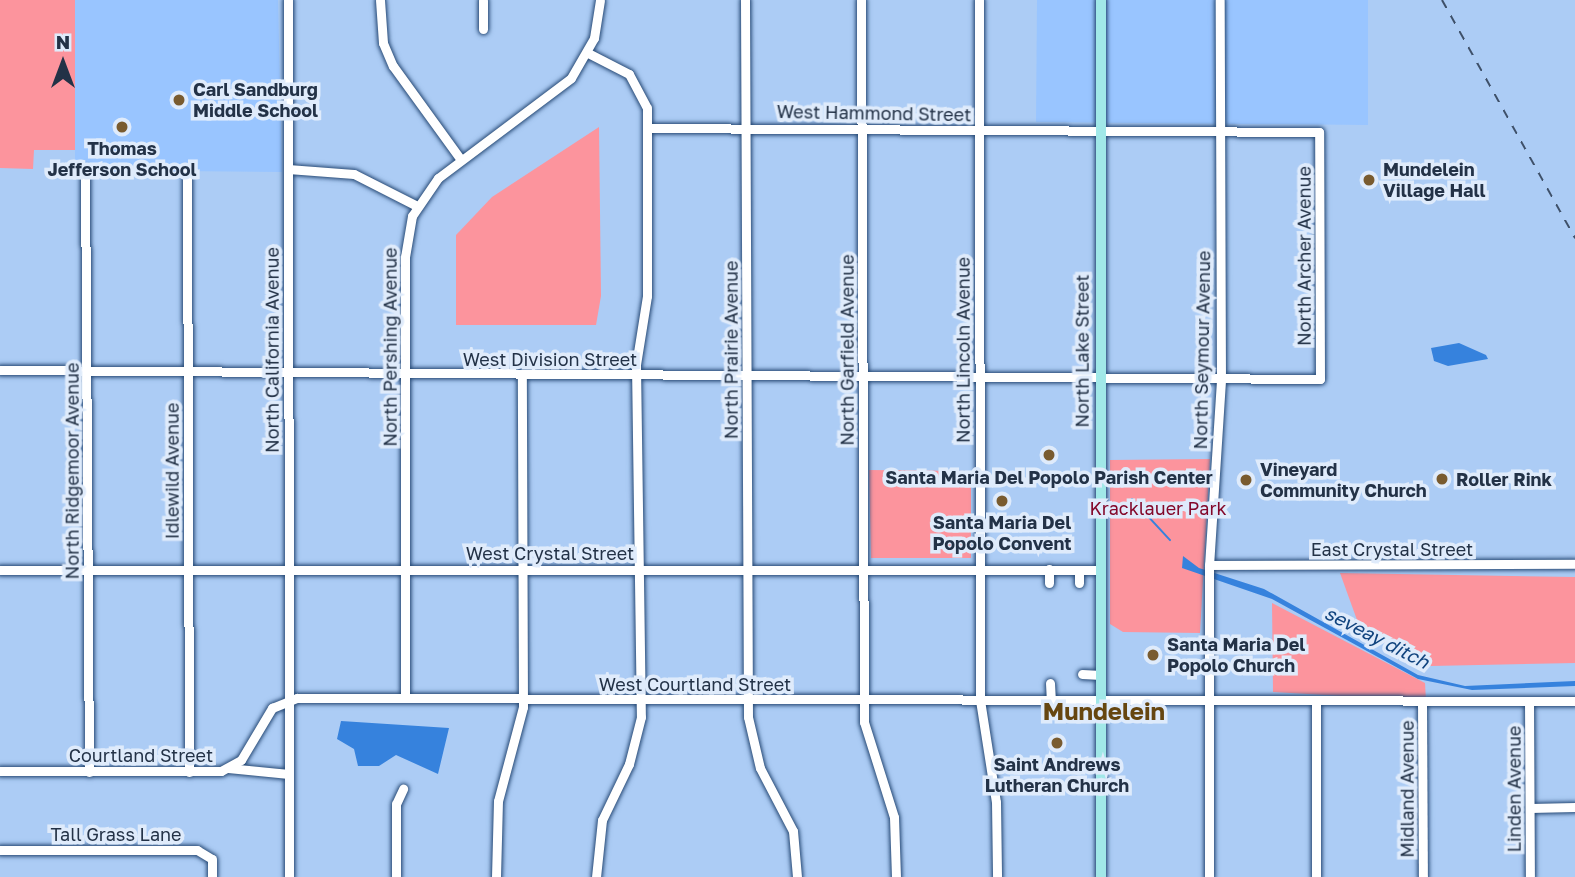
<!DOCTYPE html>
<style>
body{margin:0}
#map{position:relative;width:1575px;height:877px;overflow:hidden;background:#acccf5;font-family:"Golos Text",sans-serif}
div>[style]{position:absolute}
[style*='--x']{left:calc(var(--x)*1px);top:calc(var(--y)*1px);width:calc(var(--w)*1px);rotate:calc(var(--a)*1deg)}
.built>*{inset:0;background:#99c5ff}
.green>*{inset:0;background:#fc949d}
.water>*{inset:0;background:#3682dd}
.stream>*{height:2px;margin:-1px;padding:0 1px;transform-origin:1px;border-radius:1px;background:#3682dd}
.roads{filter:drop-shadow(0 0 2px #274a76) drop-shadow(0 0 2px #274a76)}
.minor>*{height:9px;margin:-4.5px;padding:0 4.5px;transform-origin:4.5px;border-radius:4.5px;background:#fff}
.major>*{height:10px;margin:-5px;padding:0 5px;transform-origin:5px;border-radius:5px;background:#a1e8e8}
.rail>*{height:2px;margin-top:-1px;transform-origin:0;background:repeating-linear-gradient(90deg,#3e5069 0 9px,transparent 0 18px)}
.dots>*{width:19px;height:19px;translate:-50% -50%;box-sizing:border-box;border:4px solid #dfebfb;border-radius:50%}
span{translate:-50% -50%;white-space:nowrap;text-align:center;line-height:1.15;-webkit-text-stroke:7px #dfebfb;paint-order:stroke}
.poi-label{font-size:18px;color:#233247;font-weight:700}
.left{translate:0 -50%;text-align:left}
.street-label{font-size:18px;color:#233247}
.park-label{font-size:18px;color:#83082a}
.water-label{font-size:19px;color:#10437e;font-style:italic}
.district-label{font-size:24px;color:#664610;font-weight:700}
.north{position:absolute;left:28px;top:28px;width:70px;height:70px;-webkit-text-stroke:5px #dfebfb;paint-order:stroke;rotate:0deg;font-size:19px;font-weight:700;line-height:28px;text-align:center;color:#233247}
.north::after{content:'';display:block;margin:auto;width:24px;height:32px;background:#233247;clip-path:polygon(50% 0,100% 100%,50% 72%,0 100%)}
</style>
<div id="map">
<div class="built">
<div style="clip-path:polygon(75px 0,278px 0,282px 172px,75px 170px)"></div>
<div style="clip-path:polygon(1037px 0,1368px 0,1368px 125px,1036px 122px)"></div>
</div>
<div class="green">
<div style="clip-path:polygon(0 0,75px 0,75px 150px,34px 150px,33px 169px,0 168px)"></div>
<div style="clip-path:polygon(599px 127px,601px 296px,596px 325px,456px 325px,456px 235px,492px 197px)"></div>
<div style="clip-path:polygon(1210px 459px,1200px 633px,1123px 632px,1110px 624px,1110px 460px)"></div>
<div style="clip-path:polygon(869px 470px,971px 471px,971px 558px,871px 558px)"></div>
<div style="clip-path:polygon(1340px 573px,1575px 577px,1575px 663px,1431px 666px,1361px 631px)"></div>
<div style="clip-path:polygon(1272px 603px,1425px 683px,1426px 701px,1273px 692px)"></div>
</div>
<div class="water">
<div style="clip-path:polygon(1459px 343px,1486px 355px,1488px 359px,1448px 366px,1434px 361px,1431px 348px)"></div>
<div style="clip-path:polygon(1183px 556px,1199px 568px,1264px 589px,1418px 675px,1465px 686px,1575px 681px,1575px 686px,1472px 690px,1418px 679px,1272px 599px,1182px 568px)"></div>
<div style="clip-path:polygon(341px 721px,449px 728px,438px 774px,396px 755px,379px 766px,358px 766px,354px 749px,337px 739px)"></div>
</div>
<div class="stream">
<div style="--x:1132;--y:499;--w:56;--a:47.2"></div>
</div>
<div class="roads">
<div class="minor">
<div style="--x:288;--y:0;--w:877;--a:89.93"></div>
<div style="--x:380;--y:0;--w:43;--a:86"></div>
<div style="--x:383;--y:43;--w:25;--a:67"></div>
<div style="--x:393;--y:66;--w:116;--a:54.1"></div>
<div style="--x:745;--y:0;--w:717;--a:89.76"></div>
<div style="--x:748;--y:717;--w:52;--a:76.8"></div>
<div style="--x:760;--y:768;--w:71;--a:62.4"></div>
<div style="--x:793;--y:831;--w:46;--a:85"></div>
<div style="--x:861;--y:0;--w:722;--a:89.76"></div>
<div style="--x:864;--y:722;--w:100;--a:72.5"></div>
<div style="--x:894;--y:817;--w:60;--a:88.1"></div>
<div style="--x:979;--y:0;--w:700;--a:89.92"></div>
<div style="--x:980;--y:700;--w:103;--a:81.1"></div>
<div style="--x:996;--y:802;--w:75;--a:89.2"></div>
<div style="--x:483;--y:29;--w:29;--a:-90"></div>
<div style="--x:588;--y:53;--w:46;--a:27.1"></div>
<div style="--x:629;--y:74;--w:38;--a:62"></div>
<div style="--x:647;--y:108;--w:188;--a:90"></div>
<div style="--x:647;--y:296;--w:70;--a:99.1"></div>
<div style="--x:636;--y:365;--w:352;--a:89.2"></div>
<div style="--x:641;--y:717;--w:49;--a:104.3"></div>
<div style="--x:629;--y:764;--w:62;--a:115.7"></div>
<div style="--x:602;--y:820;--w:57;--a:96"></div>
<div style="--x:288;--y:169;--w:66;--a:4.3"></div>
<div style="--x:354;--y:174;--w:71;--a:26.9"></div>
<div style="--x:85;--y:170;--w:602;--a:89.62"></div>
<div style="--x:187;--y:171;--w:601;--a:89.81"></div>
<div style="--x:0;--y:370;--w:1320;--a:0.39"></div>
<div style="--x:1320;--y:379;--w:247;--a:-90.2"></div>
<div style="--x:1319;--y:132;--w:672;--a:-179.66"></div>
<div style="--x:1209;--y:565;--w:366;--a:-0.2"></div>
<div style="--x:0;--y:570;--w:1100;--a:0"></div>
<div style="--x:1079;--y:570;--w:13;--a:90"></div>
<div style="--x:1049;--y:583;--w:14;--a:-90"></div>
<div style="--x:1082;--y:674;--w:19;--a:3"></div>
<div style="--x:1050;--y:683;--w:18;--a:87"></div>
<div style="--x:405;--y:697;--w:440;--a:-90"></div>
<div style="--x:405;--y:257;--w:42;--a:-80.3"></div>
<div style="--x:412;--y:216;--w:46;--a:-55.6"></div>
<div style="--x:438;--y:178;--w:166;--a:-36.9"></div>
<div style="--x:571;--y:78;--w:46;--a:-60.1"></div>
<div style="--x:594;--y:38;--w:38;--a:-81"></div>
<div style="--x:1316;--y:701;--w:176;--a:90"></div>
<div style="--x:1422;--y:701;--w:176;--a:89.7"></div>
<div style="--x:1529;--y:701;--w:176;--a:89.7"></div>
<div style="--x:228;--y:768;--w:61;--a:5.6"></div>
<div style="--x:0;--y:771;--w:221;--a:0"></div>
<div style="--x:221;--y:771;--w:23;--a:-29"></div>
<div style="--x:241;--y:760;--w:61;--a:-59.2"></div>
<div style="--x:272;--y:708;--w:27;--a:-22"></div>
<div style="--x:297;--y:698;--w:1278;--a:0.13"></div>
<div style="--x:1530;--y:808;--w:45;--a:-1.3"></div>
<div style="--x:0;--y:850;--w:197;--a:0"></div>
<div style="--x:197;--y:850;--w:17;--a:31"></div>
<div style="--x:212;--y:859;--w:18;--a:90"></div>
<div style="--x:396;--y:877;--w:73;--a:-90"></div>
<div style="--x:396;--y:804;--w:17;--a:-65"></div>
<div style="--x:496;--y:877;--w:76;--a:-88.5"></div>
<div style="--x:498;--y:801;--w:97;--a:-75.1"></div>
<div style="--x:523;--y:707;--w:332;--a:-90.2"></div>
<div style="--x:1209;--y:877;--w:311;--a:-90"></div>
<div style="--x:1209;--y:566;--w:186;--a:-86.3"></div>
<div style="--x:1221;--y:380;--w:380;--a:-90.2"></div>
</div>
<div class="major">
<div style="--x:1101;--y:877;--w:877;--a:-90"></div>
</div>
</div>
<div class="rail">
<div style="--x:1442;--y:0;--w:273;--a:60.8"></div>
</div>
<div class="dots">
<div style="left:179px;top:100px;background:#795b2f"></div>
<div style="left:122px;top:127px;background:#795b2f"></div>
<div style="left:1369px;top:180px;background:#795b2f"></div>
<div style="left:1049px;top:455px;background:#795b2f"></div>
<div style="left:1442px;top:479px;background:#795b2f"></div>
<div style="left:1246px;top:480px;background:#795b2f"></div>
<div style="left:1002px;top:501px;background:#795b2f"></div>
<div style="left:1153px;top:655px;background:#795b2f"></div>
<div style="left:1057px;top:743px;background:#795b2f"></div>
</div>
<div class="poi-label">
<span class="left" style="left:193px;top:100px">Carl Sandburg<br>Middle School</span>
<span style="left:122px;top:159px">Thomas<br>Jefferson School</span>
<span class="left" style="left:1383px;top:180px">Mundelein<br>Village Hall</span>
<span class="left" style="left:1260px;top:480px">Vineyard<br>Community Church</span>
<span style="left:1049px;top:477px">Santa Maria Del Popolo Parish Center</span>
<span class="left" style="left:1456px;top:479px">Roller Rink</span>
<span style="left:1002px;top:533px">Santa Maria Del<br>Popolo Convent</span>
<span class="left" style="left:1167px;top:655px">Santa Maria Del<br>Popolo Church</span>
<span style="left:1057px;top:775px">Saint Andrews<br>Lutheran Church</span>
</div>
<div class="street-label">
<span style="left:874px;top:113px;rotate:1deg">West Hammond Street</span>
<span style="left:1304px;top:256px;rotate:-90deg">North Archer Avenue</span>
<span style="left:390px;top:347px;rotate:-90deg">North Pershing Avenue</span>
<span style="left:272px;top:350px;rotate:-90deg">North California Avenue</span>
<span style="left:731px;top:350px;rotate:-90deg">North Prairie Avenue</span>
<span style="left:847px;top:350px;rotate:-90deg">North Garfield Avenue</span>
<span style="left:963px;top:350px;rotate:-90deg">North Lincoln Avenue</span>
<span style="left:1202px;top:350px;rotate:-89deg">North Seymour Avenue</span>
<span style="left:1082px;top:351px;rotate:-90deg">North Lake Street</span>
<span style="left:550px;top:359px">West Division Street</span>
<span style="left:72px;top:471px;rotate:-90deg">North Ridgemoor Avenue</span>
<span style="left:172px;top:471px;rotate:-90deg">Idlewild Avenue</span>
<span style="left:1392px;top:549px">East Crystal Street</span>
<span style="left:550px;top:553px">West Crystal Street</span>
<span style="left:695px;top:684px">West Courtland Street</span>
<span style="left:141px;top:755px">Courtland Street</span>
<span style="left:1407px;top:789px;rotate:-90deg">Midland Avenue</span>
<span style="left:1514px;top:789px;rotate:-90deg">Linden Avenue</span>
<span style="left:116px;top:834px">Tall Grass Lane</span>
</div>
<div class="park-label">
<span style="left:1158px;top:508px">Kracklauer Park</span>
</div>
<div class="water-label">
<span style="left:1377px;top:637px;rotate:27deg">seveay ditch</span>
</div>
<div class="district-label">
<span style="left:1104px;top:711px">Mundelein</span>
</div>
<div class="north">N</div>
</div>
